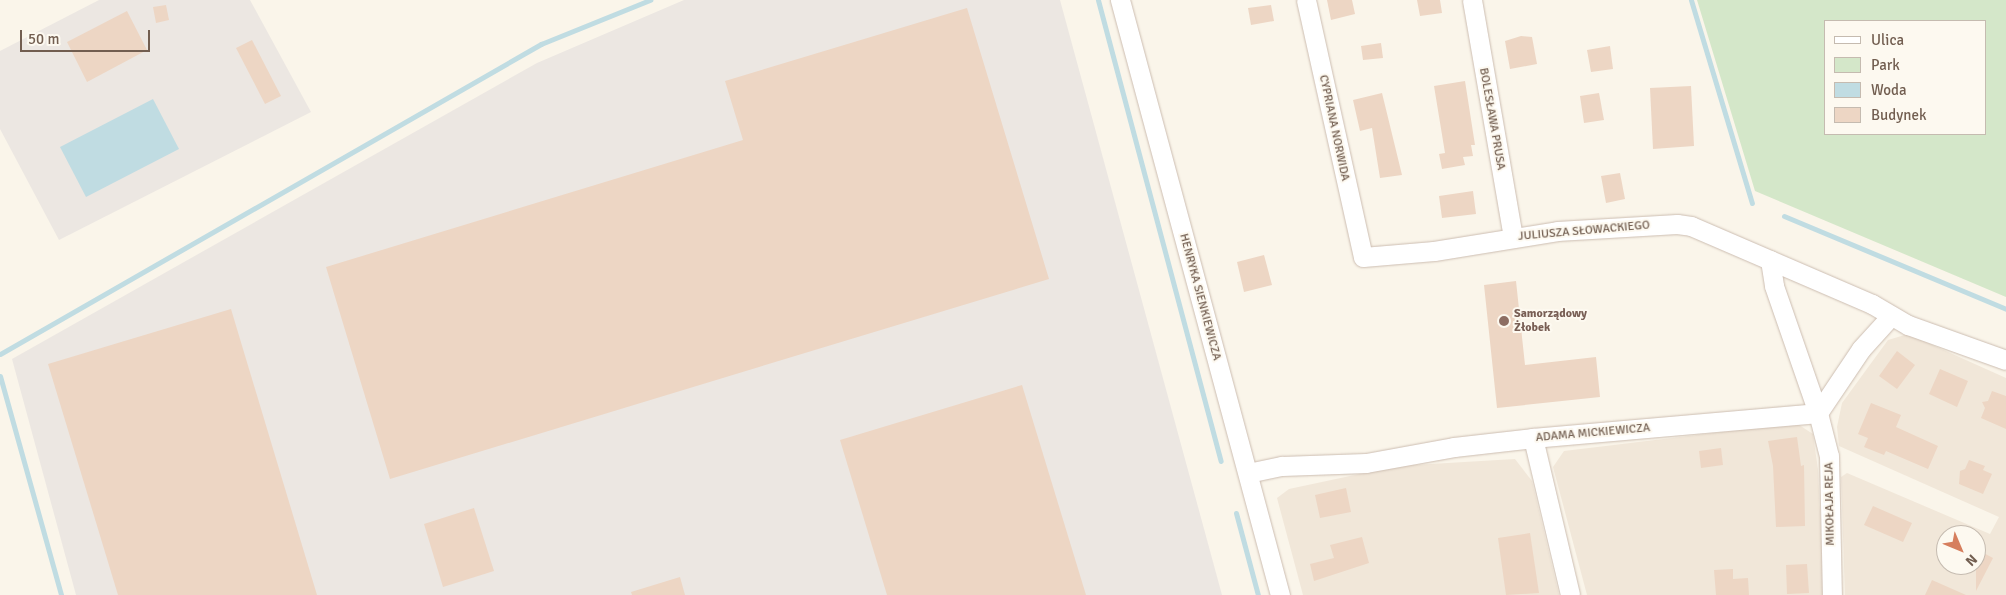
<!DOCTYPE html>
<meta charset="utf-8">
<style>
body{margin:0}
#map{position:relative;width:2006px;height:595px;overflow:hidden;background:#faf5ea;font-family:Signika,sans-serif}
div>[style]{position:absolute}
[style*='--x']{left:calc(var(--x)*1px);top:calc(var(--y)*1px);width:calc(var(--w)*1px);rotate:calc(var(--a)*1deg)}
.residential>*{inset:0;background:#f1e7d9}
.industrial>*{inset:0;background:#ece7e2}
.green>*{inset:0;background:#d4e7c9}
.water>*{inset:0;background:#c0dce2}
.stream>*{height:5px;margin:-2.5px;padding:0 2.5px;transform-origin:2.5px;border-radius:2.5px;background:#c0dce2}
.building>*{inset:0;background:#edd6c4}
.roads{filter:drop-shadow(0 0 1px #ccbdb1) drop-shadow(0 0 1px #ccbdb1)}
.minor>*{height:19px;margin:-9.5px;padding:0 9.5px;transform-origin:9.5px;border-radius:9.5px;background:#fff}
.dots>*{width:14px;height:14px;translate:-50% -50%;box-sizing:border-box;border:2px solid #fdf9f0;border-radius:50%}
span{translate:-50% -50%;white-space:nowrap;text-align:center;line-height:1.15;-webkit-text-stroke:4px #fdf9f0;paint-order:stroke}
.street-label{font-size:12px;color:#725e50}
.education-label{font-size:12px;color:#785e54;font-weight:700}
.left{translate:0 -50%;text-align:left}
.legend{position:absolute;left:1824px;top:20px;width:162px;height:115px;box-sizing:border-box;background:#fdf9f0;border:1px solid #c5bbb0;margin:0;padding:6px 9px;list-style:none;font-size:15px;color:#725e50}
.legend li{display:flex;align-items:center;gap:10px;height:25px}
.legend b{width:25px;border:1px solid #c5bbb0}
.north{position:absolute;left:1936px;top:525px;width:50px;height:50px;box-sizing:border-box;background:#fdf9f0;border:1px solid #c5bbb0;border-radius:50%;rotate:135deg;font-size:14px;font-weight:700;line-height:20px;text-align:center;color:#725e50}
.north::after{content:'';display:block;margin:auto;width:18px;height:22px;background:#d67e5d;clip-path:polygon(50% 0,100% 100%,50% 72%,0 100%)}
.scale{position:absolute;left:20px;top:30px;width:130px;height:22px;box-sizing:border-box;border:2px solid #725e50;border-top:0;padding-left:6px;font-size:15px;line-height:18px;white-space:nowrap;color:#725e50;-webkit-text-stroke:4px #fdf9f0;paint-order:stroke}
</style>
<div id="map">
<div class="residential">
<div style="clip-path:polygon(evenodd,1908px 334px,2006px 378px,2006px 595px,1845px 595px,1841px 477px,1847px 473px,1990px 534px,1999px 517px,1839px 446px,1837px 427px,1842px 403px,1888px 340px,1908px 334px,1946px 535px,1976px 535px,1976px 565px,1946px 565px,1946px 535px)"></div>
<div style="clip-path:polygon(1796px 423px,1813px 434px,1818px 470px,1824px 595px,1587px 595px,1553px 467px,1564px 451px)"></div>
<div style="clip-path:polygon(1515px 459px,1532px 481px,1559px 595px,1303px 595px,1277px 498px,1289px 489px,1397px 466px)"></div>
</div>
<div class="industrial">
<div style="clip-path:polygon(99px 0,250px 0,311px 112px,59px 240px,0 129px,0 51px)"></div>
<div style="clip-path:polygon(684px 0,1060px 0,1222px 595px,76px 595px,12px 359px,537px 63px)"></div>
</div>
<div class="green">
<div style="clip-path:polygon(evenodd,1697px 0,2006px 0,2006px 297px,1755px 191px,1697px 0,1825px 21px,1985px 21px,1985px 134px,1825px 134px,1825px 21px)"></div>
</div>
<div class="water">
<div style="clip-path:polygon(153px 99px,179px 149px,86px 197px,60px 147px)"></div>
</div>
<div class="stream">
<div style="--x:1098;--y:0;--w:477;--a:75.1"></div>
<div style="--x:1691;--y:0;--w:212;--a:73.3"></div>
<div style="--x:1784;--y:216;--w:241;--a:22.7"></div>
<div style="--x:0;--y:354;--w:624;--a:-29.81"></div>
<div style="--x:541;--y:44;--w:118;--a:-22"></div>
<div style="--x:0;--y:376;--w:227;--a:74.4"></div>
<div style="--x:1236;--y:513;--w:85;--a:75"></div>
</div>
<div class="building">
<div style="clip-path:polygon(1327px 0,1352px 0,1355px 14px,1331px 20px)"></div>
<div style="clip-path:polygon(1417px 0,1440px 0,1442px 13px,1420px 16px)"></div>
<div style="clip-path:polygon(166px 5px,169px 20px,156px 23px,153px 7px)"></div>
<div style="clip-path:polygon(1271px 5px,1274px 21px,1251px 25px,1248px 8px)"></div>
<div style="clip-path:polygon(967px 8px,1049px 279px,390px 479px,326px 267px,743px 140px,725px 81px)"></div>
<div style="clip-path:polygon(127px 11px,147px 50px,87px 82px,67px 42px)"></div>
<div style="clip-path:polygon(1521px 36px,1532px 37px,1537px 64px,1510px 69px,1505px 41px)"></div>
<div style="clip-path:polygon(252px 40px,281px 96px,265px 104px,236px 48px)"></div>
<div style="clip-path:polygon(1381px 43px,1383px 58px,1363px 60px,1361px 46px)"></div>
<div style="clip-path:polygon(1610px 46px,1613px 69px,1591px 72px,1587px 50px)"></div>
<div style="clip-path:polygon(1465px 81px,1475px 145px,1471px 145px,1473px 156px,1463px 157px,1465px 165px,1442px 169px,1439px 154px,1445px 153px,1434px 86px)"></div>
<div style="clip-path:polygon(1691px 86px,1694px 146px,1653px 149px,1650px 88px)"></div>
<div style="clip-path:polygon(1382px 93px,1402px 175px,1380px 178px,1372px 128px,1360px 131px,1353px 100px)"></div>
<div style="clip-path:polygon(1599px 93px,1604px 120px,1584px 123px,1580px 96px)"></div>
<div style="clip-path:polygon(1620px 173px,1625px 199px,1606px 203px,1601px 176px)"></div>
<div style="clip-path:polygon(1473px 191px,1476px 214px,1442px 218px,1439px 196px)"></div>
<div style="clip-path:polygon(1264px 255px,1272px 285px,1244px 292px,1237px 262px)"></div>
<div style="clip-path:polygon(1516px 281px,1525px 365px,1596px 357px,1600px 397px,1497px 408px,1484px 285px)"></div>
<div style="clip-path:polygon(231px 309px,317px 595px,118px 595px,48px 364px)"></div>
<div style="clip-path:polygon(1897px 351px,1915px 365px,1897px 389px,1879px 376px)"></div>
<div style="clip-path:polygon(1940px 369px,1968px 381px,1957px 407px,1929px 394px)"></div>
<div style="clip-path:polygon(1022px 385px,1086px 595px,887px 595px,840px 440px)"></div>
<div style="clip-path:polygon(1992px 391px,2006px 396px,2006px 429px,1981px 418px,1985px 408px,1982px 402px,1988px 401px)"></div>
<div style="clip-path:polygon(1871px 403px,1901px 415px,1896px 427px,1938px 446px,1928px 469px,1886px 451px,1884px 455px,1864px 447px,1868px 438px,1858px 434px)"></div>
<div style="clip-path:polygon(1797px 437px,1801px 466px,1804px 465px,1805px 526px,1776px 527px,1773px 466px,1768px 441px)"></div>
<div style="clip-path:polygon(1721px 448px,1723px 465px,1701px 468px,1699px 451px)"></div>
<div style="clip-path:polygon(1969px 460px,1985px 466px,1983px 470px,1992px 474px,1983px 494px,1959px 484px,1960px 471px,1965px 469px)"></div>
<div style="clip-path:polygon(1346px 488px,1351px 512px,1320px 518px,1315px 495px)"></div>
<div style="clip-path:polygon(1873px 506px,1912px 523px,1903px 542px,1864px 525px)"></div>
<div style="clip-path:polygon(474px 508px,494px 571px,443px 587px,424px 524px)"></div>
<div style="clip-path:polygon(1530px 533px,1539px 593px,1506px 595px,1498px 538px)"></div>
<div style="clip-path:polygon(1362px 537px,1369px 563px,1314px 581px,1310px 564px,1334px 558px,1330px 545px)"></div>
<div style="clip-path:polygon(1976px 549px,1993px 558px,1976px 591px)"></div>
<div style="clip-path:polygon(1807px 564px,1809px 593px,1787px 594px,1786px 565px)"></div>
<div style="clip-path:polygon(1733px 569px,1733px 579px,1748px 578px,1749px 595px,1716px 595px,1714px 570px)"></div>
<div style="clip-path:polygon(680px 577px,685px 595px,632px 595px,631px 592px)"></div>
<div style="clip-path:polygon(1932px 580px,1966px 595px,1925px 595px)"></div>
</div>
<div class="roads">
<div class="minor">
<div style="--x:1120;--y:0;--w:616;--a:74.95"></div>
<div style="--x:1306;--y:0;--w:263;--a:77.5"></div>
<div style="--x:1363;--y:257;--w:71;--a:-4.8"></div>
<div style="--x:1434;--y:251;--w:125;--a:-9.2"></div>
<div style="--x:1557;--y:231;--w:120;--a:-3.3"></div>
<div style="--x:1677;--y:224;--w:14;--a:8"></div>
<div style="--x:1691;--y:226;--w:197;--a:23.3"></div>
<div style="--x:1872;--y:304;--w:42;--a:30.3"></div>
<div style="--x:1908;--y:325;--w:104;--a:19.7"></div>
<div style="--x:1472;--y:0;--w:241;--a:80.2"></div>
<div style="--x:1770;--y:260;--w:26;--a:81"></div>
<div style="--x:1774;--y:286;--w:134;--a:70.9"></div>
<div style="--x:1818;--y:413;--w:44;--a:75.7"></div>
<div style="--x:1829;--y:456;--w:139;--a:88.8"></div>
<div style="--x:1533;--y:438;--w:161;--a:76.7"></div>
<div style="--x:1248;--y:473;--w:35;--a:-12"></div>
<div style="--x:1282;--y:466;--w:84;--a:-2"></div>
<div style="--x:1366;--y:463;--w:89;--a:-10.3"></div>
<div style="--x:1454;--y:447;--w:80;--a:-6.5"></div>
<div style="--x:1533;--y:438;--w:286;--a:-5"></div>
<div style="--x:1818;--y:413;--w:77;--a:-56.1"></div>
<div style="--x:1861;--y:349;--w:45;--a:-47.7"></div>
</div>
</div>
<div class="dots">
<div style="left:1504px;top:321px;background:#8d6e63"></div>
</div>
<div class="street-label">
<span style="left:1492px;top:119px;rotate:80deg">BOLESŁAWA PRUSA</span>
<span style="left:1334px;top:128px;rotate:78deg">CYPRIANA NORWIDA</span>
<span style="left:1584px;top:231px;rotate:-5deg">JULIUSZA SŁOWACKIEGO</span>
<span style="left:1200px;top:297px;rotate:75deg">HENRYKA SIENKIEWICZA</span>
<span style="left:1593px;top:433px;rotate:-5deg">ADAMA MICKIEWICZA</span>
<span style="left:1830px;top:504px;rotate:-91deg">MIKOŁAJA REJA</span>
</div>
<div class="education-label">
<span class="left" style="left:1514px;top:321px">Samorządowy<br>Żłobek</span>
</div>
<ul class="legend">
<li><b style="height:6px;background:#fff"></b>Ulica</li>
<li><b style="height:14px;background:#d4e7c9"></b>Park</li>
<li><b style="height:14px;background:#c0dce2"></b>Woda</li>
<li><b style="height:14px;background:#edd6c4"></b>Budynek</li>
</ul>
<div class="north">N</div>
<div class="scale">50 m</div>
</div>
